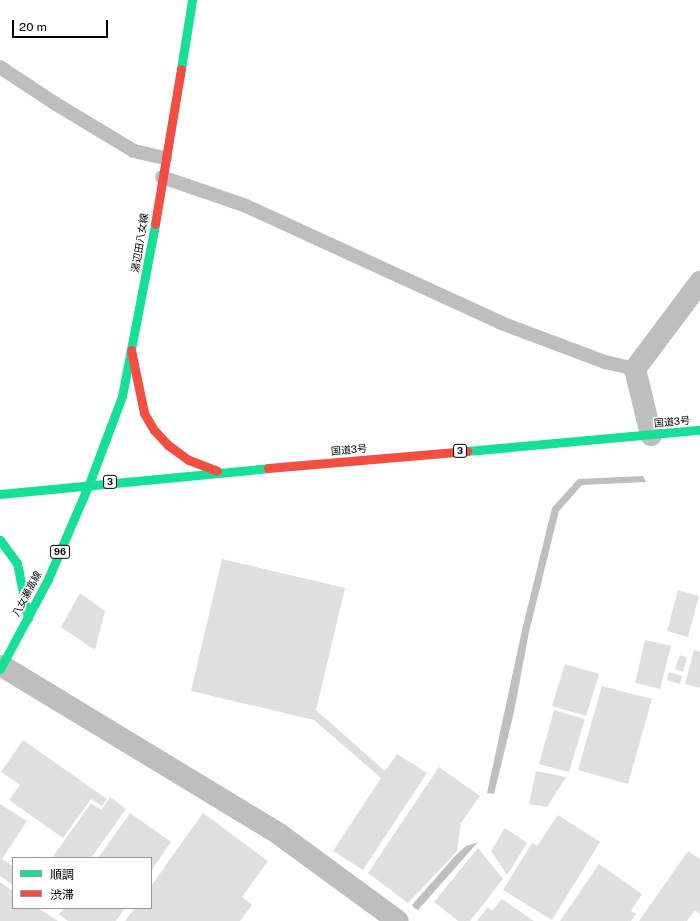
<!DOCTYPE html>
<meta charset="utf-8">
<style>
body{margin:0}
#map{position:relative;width:700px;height:921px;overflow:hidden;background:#fff;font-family:"Public Sans","Noto Sans JP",sans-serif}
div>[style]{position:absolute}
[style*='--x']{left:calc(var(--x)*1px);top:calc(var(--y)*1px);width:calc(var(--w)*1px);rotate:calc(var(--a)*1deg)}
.water>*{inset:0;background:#bfbfbf}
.building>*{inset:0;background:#dfdfdf}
.lane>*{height:14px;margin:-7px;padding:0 7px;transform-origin:7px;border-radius:7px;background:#bebebe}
.street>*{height:22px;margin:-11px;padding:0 11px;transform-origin:11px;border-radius:11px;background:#bebebe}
.fast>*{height:9px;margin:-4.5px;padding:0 4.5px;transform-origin:4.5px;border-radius:4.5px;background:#16e098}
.jam>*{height:9px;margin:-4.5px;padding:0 4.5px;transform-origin:4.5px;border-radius:4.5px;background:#f24e42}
span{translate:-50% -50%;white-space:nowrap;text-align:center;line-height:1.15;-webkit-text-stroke:3.5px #fff;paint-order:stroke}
.shield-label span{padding:1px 3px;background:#fff;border:1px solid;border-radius:3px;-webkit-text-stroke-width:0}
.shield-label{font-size:9px;color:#000;font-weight:700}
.street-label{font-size:10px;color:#000}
.legend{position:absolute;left:12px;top:857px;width:140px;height:52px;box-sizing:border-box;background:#fff;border:1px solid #999;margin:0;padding:5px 7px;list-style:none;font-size:12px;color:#000}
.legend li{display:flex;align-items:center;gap:8px;height:20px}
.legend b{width:20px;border:1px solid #999}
.scale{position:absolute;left:12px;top:20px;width:96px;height:18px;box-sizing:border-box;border:2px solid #000;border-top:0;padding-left:5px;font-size:12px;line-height:14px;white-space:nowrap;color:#000;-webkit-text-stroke:3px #fff;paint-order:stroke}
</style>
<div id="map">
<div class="water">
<div style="clip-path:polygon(643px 476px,646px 482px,582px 485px,559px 511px,529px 632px,514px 712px,494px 794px,487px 793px,522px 630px,552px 508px,578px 479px)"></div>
<div style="clip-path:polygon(478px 842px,418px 910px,414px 908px,412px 905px,455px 856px,466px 846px)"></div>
</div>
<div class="building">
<div style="clip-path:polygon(222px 559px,345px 588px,316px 710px,385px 771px,397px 754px,427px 773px,363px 870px,333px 851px,381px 778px,314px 720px,191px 691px)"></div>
<div style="clip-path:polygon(678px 590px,699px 596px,688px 637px,667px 631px)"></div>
<div style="clip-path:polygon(80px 593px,105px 611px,95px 650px,61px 627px)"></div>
<div style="clip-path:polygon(645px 640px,671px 646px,660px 689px,635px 683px)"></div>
<div style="clip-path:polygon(694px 650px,700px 652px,700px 688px,685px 684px)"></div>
<div style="clip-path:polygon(680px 655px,687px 658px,683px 672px,675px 669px)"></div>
<div style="clip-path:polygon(565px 664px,599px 674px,586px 716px,552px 706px)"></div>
<div style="clip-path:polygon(669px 672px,682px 676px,680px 684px,667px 680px)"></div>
<div style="clip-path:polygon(602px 686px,652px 699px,628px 784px,578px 770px)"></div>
<div style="clip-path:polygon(554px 710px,585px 719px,569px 772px,539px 764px)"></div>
<div style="clip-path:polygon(23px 740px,107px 799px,102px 806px,91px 799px,63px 838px,9px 800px,20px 785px,1px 772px)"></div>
<div style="clip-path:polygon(439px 767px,480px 796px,461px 823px,457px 851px,408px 903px,368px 873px)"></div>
<div style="clip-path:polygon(536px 771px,566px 777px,547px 807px,529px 804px)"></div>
<div style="clip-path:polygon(110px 797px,126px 809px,91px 858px,52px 858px,91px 803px,101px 810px)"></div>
<div style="clip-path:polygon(0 804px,27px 821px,2px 859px,13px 866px,13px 885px,0 876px)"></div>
<div style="clip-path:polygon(130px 813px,171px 842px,151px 871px,151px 858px,98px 858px)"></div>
<div style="clip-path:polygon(203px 813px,268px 861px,242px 897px,252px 905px,240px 921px,125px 921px,135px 908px,151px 908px,151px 886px)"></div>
<div style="clip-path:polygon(558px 815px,600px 842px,552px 920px,503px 890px,532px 843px,537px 846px)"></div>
<div style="clip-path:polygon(505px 828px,527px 843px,507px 875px,491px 851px)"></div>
<div style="clip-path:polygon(478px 848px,503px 879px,470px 921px,458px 921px,434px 902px)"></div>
<div style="clip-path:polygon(688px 851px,700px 859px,700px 914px,695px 910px,687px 921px,639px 921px)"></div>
<div style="clip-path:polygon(599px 864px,642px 894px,631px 911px,636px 914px,631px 921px,560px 921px)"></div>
<div style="clip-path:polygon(0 882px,13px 891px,13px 908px,38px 908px,58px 921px,0 921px)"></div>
<div style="clip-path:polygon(502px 899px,534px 921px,477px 921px,488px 907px,492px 911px)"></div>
<div style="clip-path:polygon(64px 908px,125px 908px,116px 921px,68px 921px,59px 914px)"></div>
</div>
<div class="lane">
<div style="--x:0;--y:67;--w:67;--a:33.5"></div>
<div style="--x:56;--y:104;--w:91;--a:31.1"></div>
<div style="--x:134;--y:151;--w:32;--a:13"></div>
<div style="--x:162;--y:177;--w:89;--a:19"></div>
<div style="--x:246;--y:206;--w:281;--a:24.6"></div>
<div style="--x:501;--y:323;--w:111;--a:20.6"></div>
<div style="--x:605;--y:362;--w:31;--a:13"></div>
</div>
<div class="street">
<div style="--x:651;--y:435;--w:68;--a:-103.6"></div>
<div style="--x:635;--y:369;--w:109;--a:-53.2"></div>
<div style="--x:2;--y:666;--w:324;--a:31.2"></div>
<div style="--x:279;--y:834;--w:147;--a:36.2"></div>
</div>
<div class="fast">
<div style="--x:181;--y:69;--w:70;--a:-80.9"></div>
<div style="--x:467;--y:451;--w:234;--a:-5.2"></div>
<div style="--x:89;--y:484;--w:94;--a:-69.4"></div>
<div style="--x:122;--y:396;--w:175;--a:-79.1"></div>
<div style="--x:0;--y:494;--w:269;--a:-5.5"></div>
<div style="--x:0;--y:540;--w:29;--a:54"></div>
<div style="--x:17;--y:563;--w:56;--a:78.7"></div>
<div style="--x:0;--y:669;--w:102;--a:-61.9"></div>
<div style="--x:48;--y:579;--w:103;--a:-66.7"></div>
</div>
<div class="jam">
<div style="--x:155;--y:224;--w:157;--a:-80.5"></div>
<div style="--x:131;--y:350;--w:64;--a:78.3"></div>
<div style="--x:144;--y:413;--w:20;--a:60"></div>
<div style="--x:154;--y:430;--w:21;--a:47"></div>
<div style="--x:168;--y:445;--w:26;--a:36"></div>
<div style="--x:189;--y:460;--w:30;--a:21"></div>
<div style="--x:268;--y:468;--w:200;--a:-4.9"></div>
</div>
<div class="shield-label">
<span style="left:460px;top:451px">3</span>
<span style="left:110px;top:482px">3</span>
<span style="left:60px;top:552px">96</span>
</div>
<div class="street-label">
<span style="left:140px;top:243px;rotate:-81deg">湯辺田八女線</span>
<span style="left:672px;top:422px;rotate:-5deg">国道3号</span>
<span style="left:349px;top:450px;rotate:-5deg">国道3号</span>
<span style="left:27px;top:594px;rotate:-62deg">八女瀬高線</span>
</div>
<ul class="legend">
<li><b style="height:5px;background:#16e098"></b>順調</li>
<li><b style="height:5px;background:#f24e42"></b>渋滞</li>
</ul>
<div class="scale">20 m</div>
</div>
